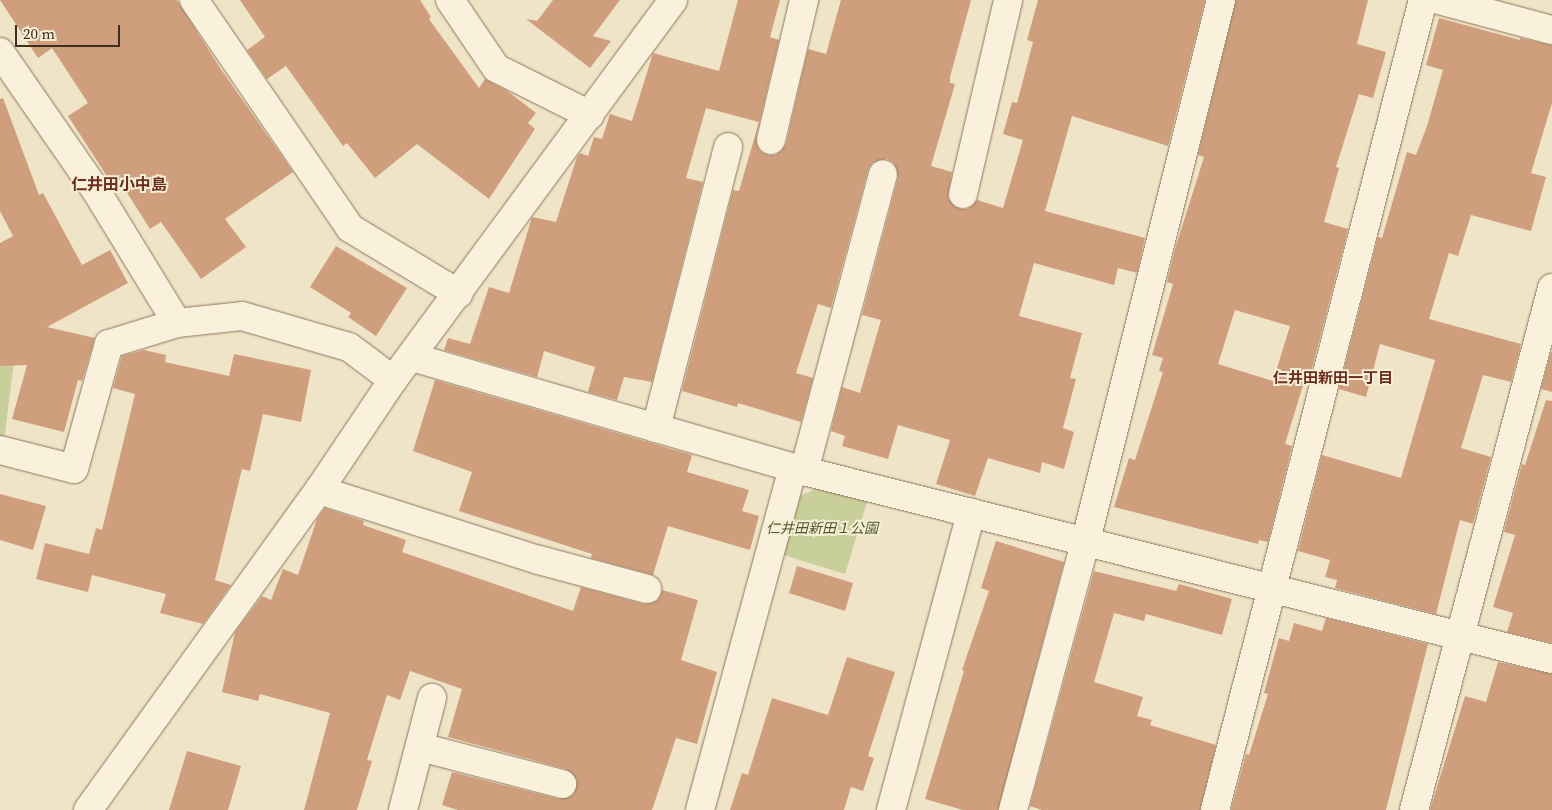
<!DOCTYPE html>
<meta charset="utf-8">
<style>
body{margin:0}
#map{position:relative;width:1552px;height:810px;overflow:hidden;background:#f0e4c8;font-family:"Source Serif 4","Noto Sans JP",serif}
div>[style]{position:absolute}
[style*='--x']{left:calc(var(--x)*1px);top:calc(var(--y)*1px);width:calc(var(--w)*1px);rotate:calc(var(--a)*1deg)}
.green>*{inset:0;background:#c9cf9b}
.building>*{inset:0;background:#cf9f7d}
.roads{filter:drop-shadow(0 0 1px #8d765c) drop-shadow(0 0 1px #8d765c)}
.minor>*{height:28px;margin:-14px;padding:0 14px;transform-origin:14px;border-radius:14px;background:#faf1dc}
span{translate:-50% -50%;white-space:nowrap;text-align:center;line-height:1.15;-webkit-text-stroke:4px #f7eed8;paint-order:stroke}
.park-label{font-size:14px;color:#4d5a26;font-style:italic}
.neighbourhood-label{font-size:15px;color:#6b2e1e;font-weight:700}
.quarter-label{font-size:16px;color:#6b2e1e;font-weight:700}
.scale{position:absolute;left:15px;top:25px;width:105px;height:22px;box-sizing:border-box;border:2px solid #3d2e20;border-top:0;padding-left:6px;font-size:15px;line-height:18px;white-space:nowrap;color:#3d2e20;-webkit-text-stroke:4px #f7eed8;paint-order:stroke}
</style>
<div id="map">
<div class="green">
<div style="clip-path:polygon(16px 345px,4px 441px,0 440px,0 347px)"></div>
<div style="clip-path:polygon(818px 488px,867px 502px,845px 574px,777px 553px,794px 499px)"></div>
</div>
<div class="building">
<div style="clip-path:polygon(0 0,177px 0,220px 68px,293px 172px,225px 219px,246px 247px,201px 279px,161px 222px,150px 229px,119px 180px,112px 184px,68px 116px,88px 103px,52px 48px,38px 58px)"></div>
<div style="clip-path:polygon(240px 0,420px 0,431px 17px,429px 19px,479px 88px,485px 79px,506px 90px,536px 113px,528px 123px,535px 129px,489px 199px,417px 144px,375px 178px,347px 143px,343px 146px,286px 66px,267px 79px,247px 50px,265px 37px)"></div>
<div style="clip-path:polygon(553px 0,620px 0,593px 36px,611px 41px,590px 68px,526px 19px,537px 21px)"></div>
<div style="clip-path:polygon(738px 0,780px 0,770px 37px,779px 40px,756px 137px,760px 151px,768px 155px,776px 155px,786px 144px,808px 49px,826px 54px,841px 0,971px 0,950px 77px,950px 83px,955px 84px,931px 166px,952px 172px,948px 198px,960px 209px,968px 209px,977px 200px,1003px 208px,1023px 140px,1003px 134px,1012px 102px,1017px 103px,1033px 42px,1027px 40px,1038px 0,1205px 0,1168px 146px,1072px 116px,1045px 211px,1145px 238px,1137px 273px,1118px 268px,1114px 285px,1034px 263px,1019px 316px,1082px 333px,1070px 378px,1076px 379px,1063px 428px,1074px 432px,1064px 469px,1042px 462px,1040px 473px,988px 458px,975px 496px,936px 484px,950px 440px,898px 425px,888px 459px,842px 446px,845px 436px,831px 431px,842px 387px,860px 393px,881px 320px,862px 315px,898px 178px,894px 163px,887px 159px,872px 163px,868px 170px,831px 308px,818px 304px,796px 373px,813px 378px,801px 422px,738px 403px,737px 407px,682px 391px,733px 190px,739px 191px,759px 122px,706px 108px,686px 178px,703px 182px,652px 382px,624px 377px,617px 400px,588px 392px,595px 367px,544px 351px,537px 377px,444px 350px,448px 338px,470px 344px,489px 287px,509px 293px,532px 217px,556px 222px,577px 157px,580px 153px,588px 156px,594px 137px,602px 139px,610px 114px,632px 121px,653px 53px,719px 71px)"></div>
<div style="clip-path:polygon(evenodd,1236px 0,1368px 0,1357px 44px,1386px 52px,1373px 98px,1359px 94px,1336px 167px,1339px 168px,1324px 222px,1348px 229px,1309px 380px,1305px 379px,1285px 444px,1292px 446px,1268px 542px,1259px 540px,1258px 544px,1114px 507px,1129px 458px,1135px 460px,1163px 372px,1159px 371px,1163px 358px,1152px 355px,1173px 284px,1167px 282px,1176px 246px,1204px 157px,1198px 155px,1236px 0,1235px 310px,1290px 326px,1273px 381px,1218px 364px,1235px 310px)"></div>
<div style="clip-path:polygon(1439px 18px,1520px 40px,1520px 38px,1552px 45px,1552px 103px,1531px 173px,1546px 177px,1531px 231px,1471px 215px,1458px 256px,1449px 253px,1429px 319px,1521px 344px,1511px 382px,1483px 375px,1461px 448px,1491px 457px,1473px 524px,1460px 520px,1436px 614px,1335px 588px,1337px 580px,1325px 577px,1330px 560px,1298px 551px,1322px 455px,1401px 478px,1435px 360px,1380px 344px,1366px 397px,1339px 389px,1378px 237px,1382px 238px,1407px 152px,1416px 155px,1427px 126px,1443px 70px,1426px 65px)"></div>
<div style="clip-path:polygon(3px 98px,39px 195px,43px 193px,82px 265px,110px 250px,128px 283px,47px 327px,95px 338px,82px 381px,78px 380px,64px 432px,12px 419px,27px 365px,0 366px,0 243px,13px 236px,0 211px,0 99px)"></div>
<div style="clip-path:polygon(336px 246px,407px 288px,376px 336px,348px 317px,351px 313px,310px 287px)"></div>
<div style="clip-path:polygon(144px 350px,166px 355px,165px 362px,229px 376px,234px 354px,311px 370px,301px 422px,263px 414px,250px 471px,242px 469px,215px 580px,231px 585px,203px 624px,160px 613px,166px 594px,92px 575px,88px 592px,36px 579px,45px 543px,89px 554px,96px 528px,102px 530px,135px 394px,113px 388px,122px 356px)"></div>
<div style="clip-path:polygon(1551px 352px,1552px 352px,1552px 392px,1541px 389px)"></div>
<div style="clip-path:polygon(435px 380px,692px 455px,687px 472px,749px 490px,742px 511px,759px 516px,750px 550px,668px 526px,653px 575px,591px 558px,592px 554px,459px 511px,472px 472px,413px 451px)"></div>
<div style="clip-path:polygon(1546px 400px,1552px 401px,1552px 643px,1507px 632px,1513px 613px,1493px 607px,1515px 535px,1504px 532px,1522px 464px,1525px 465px)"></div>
<div style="clip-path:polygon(0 494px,46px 506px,33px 550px,0 540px)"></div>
<div style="clip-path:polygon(325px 508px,364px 521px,363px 525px,406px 540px,402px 552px,573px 611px,581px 587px,643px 604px,658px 600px,662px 590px,698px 600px,681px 660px,717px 672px,697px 744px,676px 738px,652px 810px,458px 810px,442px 805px,452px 772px,559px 799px,573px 795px,577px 780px,566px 769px,448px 737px,462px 689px,410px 671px,400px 700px,387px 695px,367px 760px,372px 761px,357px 810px,304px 810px,330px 713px,260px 694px,258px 701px,222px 692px,235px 632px,262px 596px,271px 600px,283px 569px,298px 575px,317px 519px)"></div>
<div style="clip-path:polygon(996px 541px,1064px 562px,998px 810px,963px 810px,925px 799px,964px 671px,962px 670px,989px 591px,981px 588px)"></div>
<div style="clip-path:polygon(797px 566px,853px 583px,845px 611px,789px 593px)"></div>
<div style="clip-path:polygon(1094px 571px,1176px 591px,1179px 584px,1232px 599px,1222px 635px,1146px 614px,1144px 621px,1114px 613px,1094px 682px,1143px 697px,1137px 716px,1152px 720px,1150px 725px,1216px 745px,1200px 810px,1042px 810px,1030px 806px)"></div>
<div style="clip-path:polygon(1326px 618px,1428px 644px,1386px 810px,1231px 810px,1246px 754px,1249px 755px,1268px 694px,1264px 693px,1279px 638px,1289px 641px,1294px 623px,1322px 631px)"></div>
<div style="clip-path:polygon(847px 657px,895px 672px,868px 756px,874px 758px,863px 791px,851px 787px,844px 810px,730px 810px,742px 773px,748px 775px,772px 698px,828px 715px)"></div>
<div style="clip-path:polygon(1498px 662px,1552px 674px,1552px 810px,1430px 810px,1465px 696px,1486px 702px)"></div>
<div style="clip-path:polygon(187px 751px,241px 766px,228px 810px,169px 810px)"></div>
</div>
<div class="roads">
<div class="minor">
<div style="--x:194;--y:0;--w:276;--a:55.6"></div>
<div style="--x:350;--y:228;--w:127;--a:31.2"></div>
<div style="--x:450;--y:0;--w:82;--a:55.9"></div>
<div style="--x:496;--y:68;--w:105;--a:26.6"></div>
<div style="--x:1439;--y:0;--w:117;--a:14.9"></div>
<div style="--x:0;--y:52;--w:167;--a:55.3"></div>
<div style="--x:95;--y:189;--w:157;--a:58.5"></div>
<div style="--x:177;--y:323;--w:65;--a:-6.1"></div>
<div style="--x:242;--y:316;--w:111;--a:16.2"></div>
<div style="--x:349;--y:347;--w:55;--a:36.9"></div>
<div style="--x:771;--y:140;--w:144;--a:-76.7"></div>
<div style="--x:963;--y:194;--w:199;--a:-76.9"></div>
<div style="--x:412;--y:357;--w:408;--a:16.2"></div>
<div style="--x:804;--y:471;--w:771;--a:14.11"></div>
<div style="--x:656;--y:428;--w:290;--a:-75.6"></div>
<div style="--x:0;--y:450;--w:76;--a:14.4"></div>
<div style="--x:74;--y:469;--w:130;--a:-74.4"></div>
<div style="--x:109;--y:344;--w:71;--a:-17.2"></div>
<div style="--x:804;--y:471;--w:307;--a:-75.1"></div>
<div style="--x:319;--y:490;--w:231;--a:17.7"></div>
<div style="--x:539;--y:560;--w:112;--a:15"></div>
<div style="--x:420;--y:747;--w:147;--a:14.6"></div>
<div style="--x:88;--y:810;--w:395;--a:-54.2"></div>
<div style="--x:319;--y:490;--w:133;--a:-56.1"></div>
<div style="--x:393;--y:380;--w:472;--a:-53.6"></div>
<div style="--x:403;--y:810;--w:116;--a:-75.5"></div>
<div style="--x:700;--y:810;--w:354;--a:-74.8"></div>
<div style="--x:891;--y:810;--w:308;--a:-74.9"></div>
<div style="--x:1013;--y:810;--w:280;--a:-74.9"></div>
<div style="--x:1086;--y:540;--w:557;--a:-75.96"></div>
<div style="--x:1215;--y:810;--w:836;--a:-75.6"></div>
<div style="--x:1414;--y:810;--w:540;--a:-75.19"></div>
</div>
</div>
<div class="park-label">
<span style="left:822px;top:528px">仁井田新田１公園</span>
</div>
<div class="neighbourhood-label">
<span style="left:1333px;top:378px">仁井田新田一丁目</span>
</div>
<div class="quarter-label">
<span style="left:119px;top:184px">仁井田小中島</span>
</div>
<div class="scale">20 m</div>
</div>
